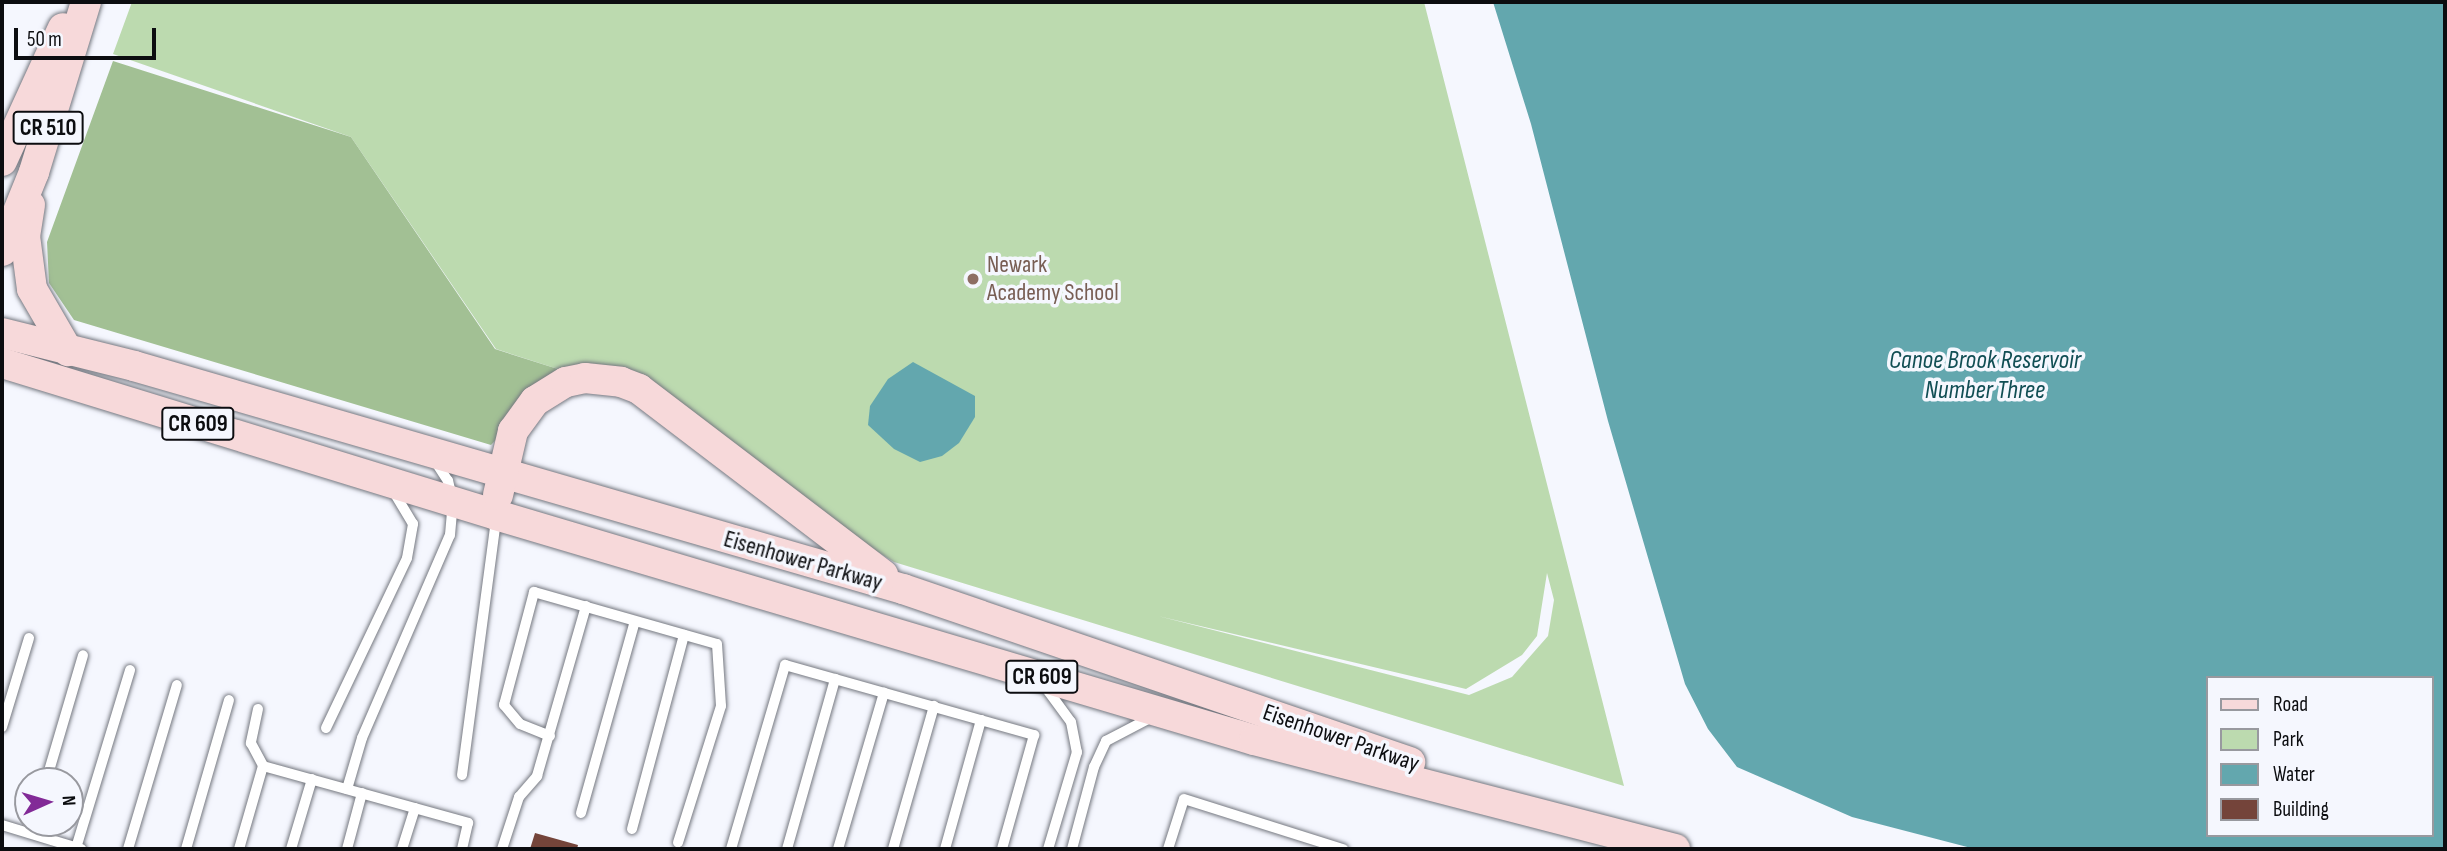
<!DOCTYPE html>
<style>
body{margin:0}
#map{position:relative;width:2447px;height:851px;overflow:hidden;background:#f5f7fe;font-family:"Sofia Sans Condensed",sans-serif}
div>[style]{position:absolute}
[style*='--x']{left:calc(var(--x)*1px);top:calc(var(--y)*1px);width:calc(var(--w)*1px);rotate:calc(var(--a)*1deg)}
.green>*{inset:0;background:#bcdaaf}
.forest>*{inset:0;background:#a2c094}
.water>*{inset:0;background:#63a7ae}
.building>*{inset:0;background:#74443a}
.roads{filter:drop-shadow(0 0 2px #757880) drop-shadow(0 0 2px #757880)}
.service>*{height:10px;margin:-5px;padding:0 5px;transform-origin:5px;border-radius:5px;background:#fff}
.primary>*{height:30px;margin:-15px;padding:0 15px;transform-origin:15px;border-radius:15px;background:#f7d9da}
.dots>*{width:19px;height:19px;translate:-50% -50%;box-sizing:border-box;border:4px solid #f5f7fe;border-radius:50%}
span{translate:-50% -50%;white-space:nowrap;text-align:center;line-height:1.15;-webkit-text-stroke:7px #f5f7fe;paint-order:stroke}
.shield-label span{padding:2px 5px;background:#f5f7fe;border:2px solid;border-radius:5px;-webkit-text-stroke-width:0}
.shield-label{font-size:23px;color:#0c0d10;font-weight:700}
.education-label{font-size:24px;color:#785e54}
.left{translate:0 -50%;text-align:left}
.street-label{font-size:24px;color:#0c0d10}
.water-label{font-size:26px;color:#114e54;font-style:italic}
.frame{position:absolute;inset:0;border:4px solid #0c0d10;pointer-events:none}
.legend{position:absolute;left:2206px;top:676px;width:228px;height:161px;box-sizing:border-box;background:#f5f7fe;border:2px solid #98999f;margin:0;padding:9px 12px;list-style:none;font-size:21px;color:#0c0d10}
.legend li{display:flex;align-items:center;gap:14px;height:35px}
.legend b{width:35px;border:2px solid #98999f}
.north{position:absolute;left:14px;top:767px;width:70px;height:70px;box-sizing:border-box;background:#f5f7fe;border:2px solid #98999f;border-radius:50%;rotate:86deg;font-size:19px;font-weight:700;line-height:28px;text-align:center;color:#0c0d10}
.north::after{content:'';display:block;margin:auto;width:24px;height:32px;background:#822a97;clip-path:polygon(50% 0,100% 100%,50% 72%,0 100%)}
.scale{position:absolute;left:14px;top:28px;width:142px;height:32px;box-sizing:border-box;border:4px solid #0c0d10;border-top:0;padding-left:9px;font-size:21px;line-height:24px;white-space:nowrap;color:#0c0d10;-webkit-text-stroke:5px #f5f7fe;paint-order:stroke}
</style>
<div id="map">
<div class="green">
<div style="clip-path:polygon(evenodd,132px 2px,1424px 2px,1624px 786px,894px 562px,825px 519px,649px 380px,561px 370px,496px 349px,351px 137px,113px 54px,132px 2px,1547px 573px,1554px 600px,1548px 636px,1512px 677px,1469px 695px,1158px 616px,1466px 689px,1522px 655px,1537px 636px,1547px 573px)"></div>
</div>
<div class="forest">
<div style="clip-path:polygon(113px 61px,351px 137px,495px 349px,561px 370px,491px 445px,74px 320px,49px 283px,47px 242px)"></div>
</div>
<div class="water">
<div style="clip-path:polygon(evenodd,1493px 2px,2445px 2px,2445px 849px,1975px 849px,1852px 817px,1737px 767px,1708px 729px,1685px 684px,1608px 421px,1531px 124px,1493px 2px,2207px 678px,2431px 678px,2431px 835px,2207px 835px,2207px 678px)"></div>
<div style="clip-path:polygon(913px 362px,975px 396px,975px 417px,959px 443px,942px 456px,920px 462px,894px 449px,868px 425px,870px 406px,888px 379px)"></div>
</div>
<div class="building">
<div style="clip-path:polygon(535px 833px,578px 845px,577px 849px,530px 849px)"></div>
</div>
<div class="roads">
<div class="service">
<div style="--x:1046;--y:688;--w:42;--a:53.7"></div>
<div style="--x:1071;--y:722;--w:31;--a:79"></div>
<div style="--x:1077;--y:752;--w:101;--a:106.6"></div>
<div style="--x:258;--y:709;--w:35;--a:102"></div>
<div style="--x:251;--y:743;--w:26;--a:62"></div>
<div style="--x:263;--y:766;--w:213;--a:15.5"></div>
<div style="--x:468;--y:823;--w:27;--a:103"></div>
<div style="--x:2;--y:727;--w:93;--a:-73.1"></div>
<div style="--x:326;--y:728;--w:188;--a:-64.5"></div>
<div style="--x:407;--y:558;--w:35;--a:-80"></div>
<div style="--x:413;--y:524;--w:35;--a:-121"></div>
<div style="--x:550;--y:736;--w:32;--a:-158"></div>
<div style="--x:520;--y:724;--w:25;--a:-130"></div>
<div style="--x:504;--y:705;--w:117;--a:-75.1"></div>
<div style="--x:534;--y:592;--w:190;--a:15.9"></div>
<div style="--x:717;--y:644;--w:62;--a:86.3"></div>
<div style="--x:721;--y:706;--w:143;--a:107.5"></div>
<div style="--x:462;--y:775;--w:258;--a:-82.4"></div>
<div style="--x:46;--y:781;--w:131;--a:-73.6"></div>
<div style="--x:347;--y:789;--w:53;--a:-73.6"></div>
<div style="--x:362;--y:738;--w:221;--a:-66.6"></div>
<div style="--x:450;--y:535;--w:33;--a:-85"></div>
<div style="--x:453;--y:502;--w:22;--a:-103"></div>
<div style="--x:448;--y:481;--w:24;--a:-123"></div>
<div style="--x:581;--y:813;--w:199;--a:-74.3"></div>
<div style="--x:2;--y:825;--w:83;--a:16.9"></div>
<div style="--x:632;--y:829;--w:201;--a:-75"></div>
<div style="--x:30;--y:833;--w:10;--a:-73"></div>
<div style="--x:76;--y:848;--w:186;--a:-73.1"></div>
<div style="--x:128;--y:849;--w:171;--a:-73.4"></div>
<div style="--x:186;--y:849;--w:155;--a:-73.9"></div>
<div style="--x:239;--y:849;--w:86;--a:-73.9"></div>
<div style="--x:291;--y:849;--w:73;--a:-73.3"></div>
<div style="--x:347;--y:849;--w:58;--a:-75"></div>
<div style="--x:402;--y:849;--w:43;--a:-72.4"></div>
<div style="--x:502;--y:849;--w:55;--a:-71.9"></div>
<div style="--x:519;--y:797;--w:28;--a:-49"></div>
<div style="--x:537;--y:776;--w:177;--a:-73.9"></div>
<div style="--x:731;--y:849;--w:192;--a:-73.6"></div>
<div style="--x:785;--y:665;--w:259;--a:15.7"></div>
<div style="--x:1034;--y:735;--w:118;--a:105.7"></div>
<div style="--x:787;--y:849;--w:177;--a:-74.2"></div>
<div style="--x:838;--y:849;--w:163;--a:-73.6"></div>
<div style="--x:893;--y:849;--w:149;--a:-74"></div>
<div style="--x:945;--y:849;--w:134;--a:-74.4"></div>
<div style="--x:1072;--y:849;--w:85;--a:-75"></div>
<div style="--x:1094;--y:767;--w:29;--a:-65"></div>
<div style="--x:1106;--y:741;--w:50;--a:-27.6"></div>
<div style="--x:1168;--y:849;--w:52;--a:-72.3"></div>
<div style="--x:1184;--y:799;--w:167;--a:17.5"></div>
</div>
<div class="primary">
<div style="--x:2;--y:161;--w:146;--a:-65.4"></div>
<div style="--x:30;--y:205;--w:31;--a:99"></div>
<div style="--x:25;--y:236;--w:53;--a:82.5"></div>
<div style="--x:32;--y:289;--w:72;--a:59.9"></div>
<div style="--x:2;--y:251;--w:85;--a:-67.9"></div>
<div style="--x:34;--y:172;--w:178;--a:-73"></div>
<div style="--x:2;--y:333;--w:136;--a:14"></div>
<div style="--x:134;--y:366;--w:801;--a:16.17"></div>
<div style="--x:903;--y:589;--w:536;--a:18.84"></div>
<div style="--x:2;--y:363;--w:517;--a:17.1"></div>
<div style="--x:496;--y:515;--w:791;--a:16.53"></div>
<div style="--x:1254;--y:740;--w:435;--a:14.5"></div>
<div style="--x:498;--y:495;--w:66;--a:-76.8"></div>
<div style="--x:513;--y:431;--w:37;--a:-54"></div>
<div style="--x:535;--y:401;--w:36;--a:-32"></div>
<div style="--x:566;--y:382;--w:19;--a:-12"></div>
<div style="--x:585;--y:378;--w:36;--a:6"></div>
<div style="--x:621;--y:382;--w:19;--a:21"></div>
<div style="--x:639;--y:389;--w:307;--a:37.3"></div>
</div>
</div>
<div class="dots">
<div style="left:973px;top:279px;background:#8d6e63"></div>
</div>
<div class="shield-label">
<span style="left:48px;top:128px">CR 510</span>
<span style="left:198px;top:424px">CR 609</span>
<span style="left:1042px;top:677px">CR 609</span>
</div>
<div class="education-label">
<span class="left" style="left:987px;top:279px">Newark<br>Academy School</span>
</div>
<div class="street-label">
<span style="left:803px;top:561px;rotate:16deg">Eisenhower Parkway</span>
<span style="left:1341px;top:738px;rotate:19deg">Eisenhower Parkway</span>
</div>
<div class="water-label">
<span style="left:1985px;top:376px">Canoe Brook Reservoir<br>Number Three</span>
</div>
<div class="frame"></div>
<ul class="legend">
<li><b style="height:9px;background:#f7d9da"></b>Road</li>
<li><b style="height:19px;background:#bcdaaf"></b>Park</li>
<li><b style="height:19px;background:#63a7ae"></b>Water</li>
<li><b style="height:19px;background:#74443a"></b>Building</li>
</ul>
<div class="north">N</div>
<div class="scale">50 m</div>
</div>
